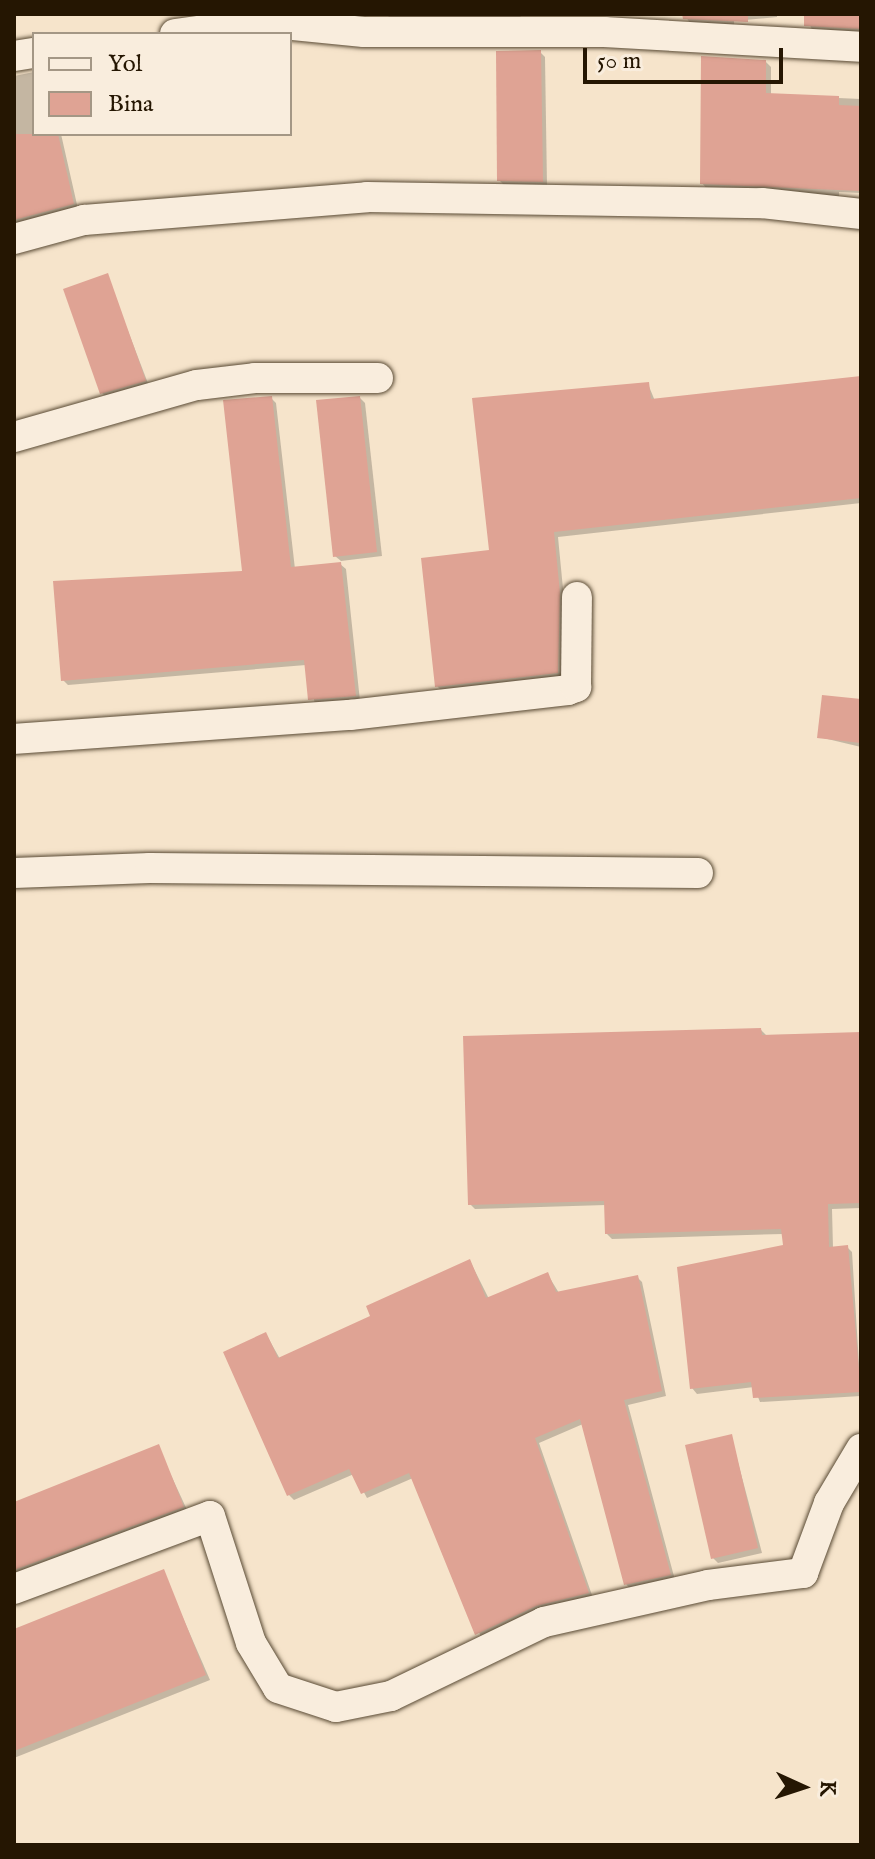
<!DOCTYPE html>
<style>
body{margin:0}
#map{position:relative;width:875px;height:1859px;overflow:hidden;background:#f6e4cb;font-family:"IM FELL English",serif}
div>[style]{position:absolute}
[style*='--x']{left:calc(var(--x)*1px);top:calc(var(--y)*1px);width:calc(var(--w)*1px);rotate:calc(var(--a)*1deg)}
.shadow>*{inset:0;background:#0003}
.building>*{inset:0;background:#dfa394}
.roads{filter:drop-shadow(0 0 2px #594a34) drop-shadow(0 0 2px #594a34)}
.minor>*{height:30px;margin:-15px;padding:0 15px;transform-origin:15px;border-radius:15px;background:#f9eddd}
span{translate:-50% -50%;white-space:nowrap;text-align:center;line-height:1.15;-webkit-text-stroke:6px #f9eddd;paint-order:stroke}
.frame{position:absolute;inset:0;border:16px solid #251602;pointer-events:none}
.legend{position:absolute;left:32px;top:32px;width:260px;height:104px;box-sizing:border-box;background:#f9eddd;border:2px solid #a49785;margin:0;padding:10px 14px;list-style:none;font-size:24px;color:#251602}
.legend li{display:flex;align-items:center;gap:16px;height:40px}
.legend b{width:40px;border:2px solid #a49785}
.north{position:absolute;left:763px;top:1747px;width:80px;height:80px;-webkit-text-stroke:6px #f9eddd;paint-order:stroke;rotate:93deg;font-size:22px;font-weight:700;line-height:32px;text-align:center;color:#251602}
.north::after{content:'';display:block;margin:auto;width:28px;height:36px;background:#251602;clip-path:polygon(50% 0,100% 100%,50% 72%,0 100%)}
.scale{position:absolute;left:583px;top:48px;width:200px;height:36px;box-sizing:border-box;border:4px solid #251602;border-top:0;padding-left:10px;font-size:24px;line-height:28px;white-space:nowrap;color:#251602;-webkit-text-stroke:6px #f9eddd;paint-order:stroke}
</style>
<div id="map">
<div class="shadow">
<div style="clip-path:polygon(327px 14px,382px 14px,359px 17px)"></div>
<div style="clip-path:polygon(386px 14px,520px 14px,521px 18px,390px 18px)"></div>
<div style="clip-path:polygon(684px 14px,777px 14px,777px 17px,734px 21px,734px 26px,690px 23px)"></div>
<div style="clip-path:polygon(806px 14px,861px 14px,861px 36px,812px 30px)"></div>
<div style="clip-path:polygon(540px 52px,545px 57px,547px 186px,504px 185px,499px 180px)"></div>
<div style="clip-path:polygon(765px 61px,771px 67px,771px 95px,861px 99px,861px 193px,839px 192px,839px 197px,707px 189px,702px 183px)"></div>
<div style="clip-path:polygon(34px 72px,34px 134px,61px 134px,78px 209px,14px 225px,14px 76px)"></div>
<div style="clip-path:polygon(107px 276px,149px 386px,107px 398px,102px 393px)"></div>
<div style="clip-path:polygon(861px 378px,861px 503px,558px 537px,564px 599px,563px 678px,442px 691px,437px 686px,491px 552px,648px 384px,655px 401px)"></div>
<div style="clip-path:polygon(271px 398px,276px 403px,295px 569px,340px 564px,346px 569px,360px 701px,315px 704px,306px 665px,68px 685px,63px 680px,244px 573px)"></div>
<div style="clip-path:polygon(360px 398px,365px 403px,382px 556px,341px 561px,335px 556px)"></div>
<div style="clip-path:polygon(861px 701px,861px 747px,819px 737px)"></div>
<div style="clip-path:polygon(761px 1030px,766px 1035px,861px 1034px,861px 1208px,832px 1209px,833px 1248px,847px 1247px,852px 1252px,861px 1396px,760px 1402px,754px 1387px,697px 1394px,692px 1388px,785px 1246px,783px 1234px,612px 1239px,607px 1234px,606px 1205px,475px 1209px,470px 1204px)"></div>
<div style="clip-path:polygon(470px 1261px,489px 1299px,548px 1275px,559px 1293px,637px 1277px,642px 1282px,666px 1396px,628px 1405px,675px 1580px,631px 1590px,626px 1584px,583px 1424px,539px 1443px,593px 1598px,482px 1639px,413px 1478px,367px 1498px,354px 1474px,294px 1500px,289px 1495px,226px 1353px,266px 1334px,280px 1359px,373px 1317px)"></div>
<div style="clip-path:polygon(731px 1436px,762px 1553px,718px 1563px,713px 1558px)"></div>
<div style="clip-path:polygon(158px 1447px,188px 1512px,14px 1576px,14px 1504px)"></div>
<div style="clip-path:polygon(163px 1572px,210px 1680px,14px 1758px,14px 1631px)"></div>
</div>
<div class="building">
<div style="clip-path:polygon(682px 14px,748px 14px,748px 22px,683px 19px)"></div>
<div style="clip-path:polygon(804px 14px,861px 14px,861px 29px,804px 26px)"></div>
<div style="clip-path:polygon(541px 50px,543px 182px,497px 181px,496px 51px)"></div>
<div style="clip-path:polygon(701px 56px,766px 60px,766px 93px,839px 96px,839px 105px,861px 106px,861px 191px,700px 184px)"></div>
<div style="clip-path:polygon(14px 134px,58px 134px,74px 204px,14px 220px)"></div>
<div style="clip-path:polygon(108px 273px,146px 381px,100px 394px,63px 289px)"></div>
<div style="clip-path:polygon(861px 376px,861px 498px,554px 532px,560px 593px,558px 673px,435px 687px,421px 558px,489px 550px,472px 398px,649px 382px,651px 399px)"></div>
<div style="clip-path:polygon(272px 396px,291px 567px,341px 562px,356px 696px,308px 700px,304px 660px,61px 681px,53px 581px,242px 571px,223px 400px)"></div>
<div style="clip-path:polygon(360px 396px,377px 552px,333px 557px,316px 400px)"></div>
<div style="clip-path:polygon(822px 695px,861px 699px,861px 743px,817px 738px)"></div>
<div style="clip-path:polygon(761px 1028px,762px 1035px,861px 1032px,861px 1203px,828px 1204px,829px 1247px,848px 1245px,861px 1392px,753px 1398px,751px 1382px,690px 1389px,677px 1267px,783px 1245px,781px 1229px,605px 1234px,604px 1201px,468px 1205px,463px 1036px)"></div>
<div style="clip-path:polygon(470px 1259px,486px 1298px,548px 1272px,556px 1292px,638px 1275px,662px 1391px,624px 1400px,671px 1575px,624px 1585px,580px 1419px,535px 1438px,589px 1593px,536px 1606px,475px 1635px,409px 1473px,361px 1494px,349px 1469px,287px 1496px,223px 1352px,266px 1332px,278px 1358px,370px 1316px,366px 1306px)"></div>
<div style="clip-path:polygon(732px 1434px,758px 1548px,711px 1559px,685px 1445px)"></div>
<div style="clip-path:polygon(159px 1444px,184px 1507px,14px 1570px,14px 1502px)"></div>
<div style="clip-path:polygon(164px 1569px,206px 1675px,14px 1751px,14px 1629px)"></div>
</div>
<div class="roads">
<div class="minor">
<div style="--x:175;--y:34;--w:89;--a:-7.8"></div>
<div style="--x:263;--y:22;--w:101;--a:5.7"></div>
<div style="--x:364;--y:32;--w:240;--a:0"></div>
<div style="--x:604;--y:32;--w:257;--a:3.3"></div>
<div style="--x:14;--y:56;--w:20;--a:-9"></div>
<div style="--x:14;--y:239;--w:73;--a:-15.2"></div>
<div style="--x:84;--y:220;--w:284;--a:-4.6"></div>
<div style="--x:367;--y:197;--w:395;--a:0.9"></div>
<div style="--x:762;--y:203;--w:100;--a:6.3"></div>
<div style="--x:14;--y:437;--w:190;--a:-15.9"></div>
<div style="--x:197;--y:385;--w:58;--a:-6.9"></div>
<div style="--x:255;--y:378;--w:123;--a:0"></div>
<div style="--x:14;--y:739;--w:337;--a:-4.1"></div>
<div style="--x:350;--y:715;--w:219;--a:-6.5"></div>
<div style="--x:568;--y:690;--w:9;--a:-21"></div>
<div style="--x:576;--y:687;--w:90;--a:-89.4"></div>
<div style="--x:14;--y:873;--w:136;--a:-2.1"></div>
<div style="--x:150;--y:868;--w:548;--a:0.52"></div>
<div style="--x:14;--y:1589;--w:209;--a:-20.4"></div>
<div style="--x:210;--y:1516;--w:133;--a:72.1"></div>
<div style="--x:251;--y:1643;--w:52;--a:59"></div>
<div style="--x:278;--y:1688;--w:61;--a:18.1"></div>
<div style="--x:336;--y:1707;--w:56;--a:-11.3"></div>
<div style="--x:391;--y:1696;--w:170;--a:-25.8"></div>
<div style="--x:544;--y:1622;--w:168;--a:-12.7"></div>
<div style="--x:708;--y:1585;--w:96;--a:-7.2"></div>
<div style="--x:803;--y:1573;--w:75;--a:-69.6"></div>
<div style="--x:829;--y:1503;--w:63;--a:-59.3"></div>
</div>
</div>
<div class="frame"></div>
<ul class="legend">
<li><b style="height:10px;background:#f9eddd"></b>Yol</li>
<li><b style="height:22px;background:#dfa394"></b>Bina</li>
</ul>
<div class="north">K</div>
<div class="scale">50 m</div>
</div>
